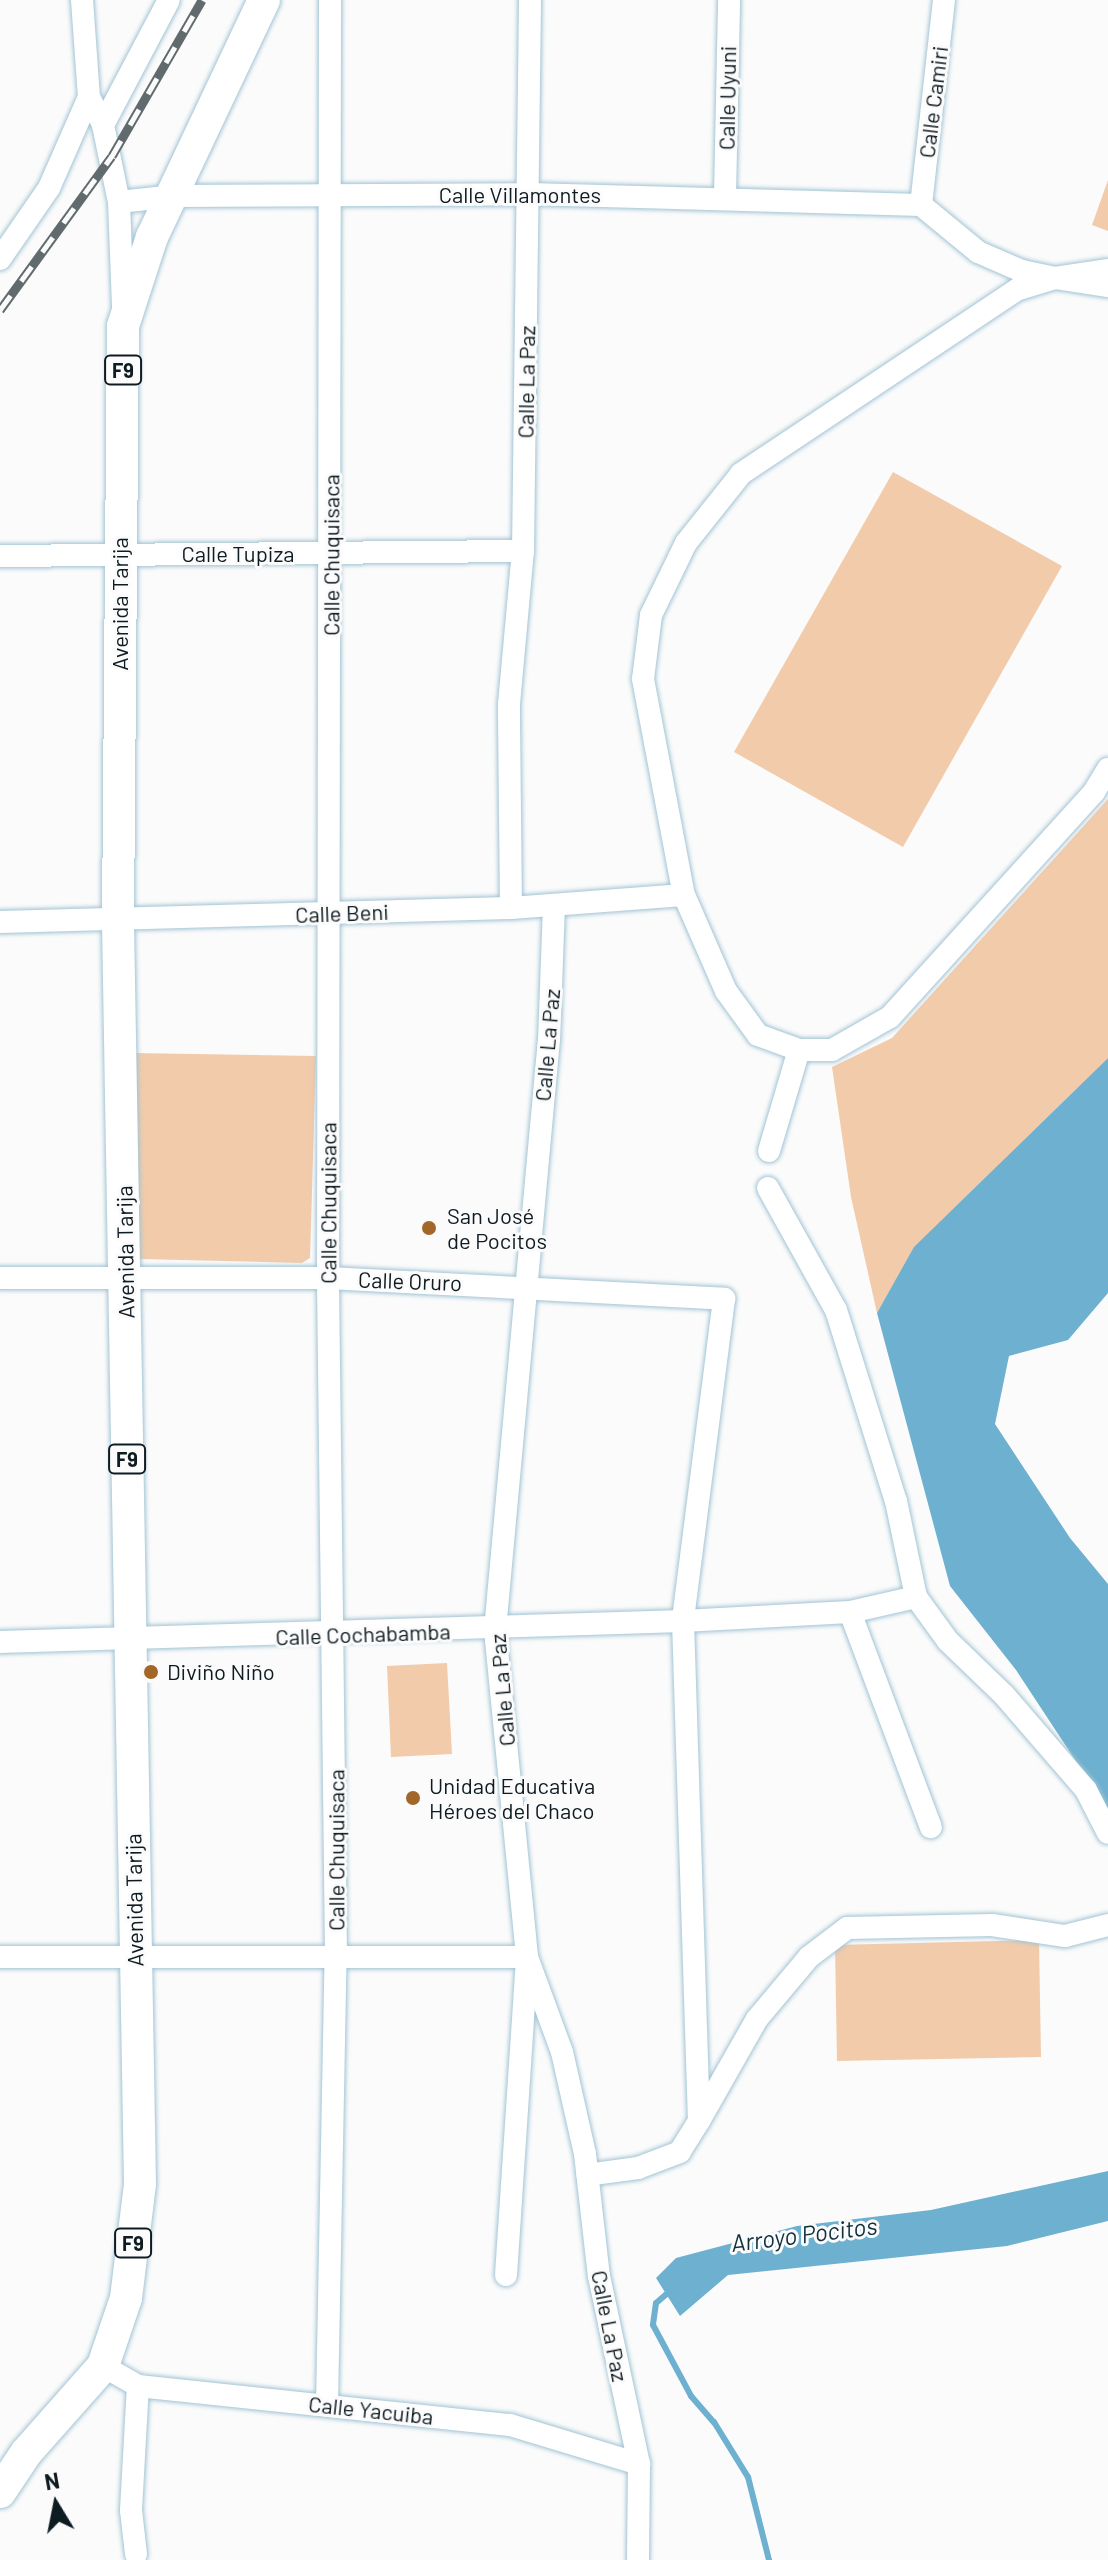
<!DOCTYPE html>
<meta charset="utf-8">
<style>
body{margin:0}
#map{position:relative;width:1108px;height:2560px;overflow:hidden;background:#fbfbfb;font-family:Barlow,sans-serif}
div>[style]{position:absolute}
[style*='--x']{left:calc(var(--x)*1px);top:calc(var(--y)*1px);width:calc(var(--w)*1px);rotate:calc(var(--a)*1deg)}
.green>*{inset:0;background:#f2cbaa}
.water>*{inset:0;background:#6db0cf}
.stream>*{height:6px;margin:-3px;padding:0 3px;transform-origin:3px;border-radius:3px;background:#6db0cf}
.roads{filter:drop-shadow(0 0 2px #a2c4d5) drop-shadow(0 0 2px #a2c4d5)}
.minor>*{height:22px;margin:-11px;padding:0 11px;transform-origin:11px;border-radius:11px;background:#fff}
.highway>*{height:32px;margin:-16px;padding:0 16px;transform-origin:16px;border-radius:16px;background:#fff}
.rail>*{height:9px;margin-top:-4.5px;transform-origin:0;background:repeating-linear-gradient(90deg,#fbfbfb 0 18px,#616a6d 0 36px);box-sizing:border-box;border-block:2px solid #616a6d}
.dots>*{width:22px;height:22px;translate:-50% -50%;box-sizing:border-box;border:4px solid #fbfbfb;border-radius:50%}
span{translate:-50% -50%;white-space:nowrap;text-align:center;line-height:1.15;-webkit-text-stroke:6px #fbfbfb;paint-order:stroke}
.shield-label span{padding:2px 6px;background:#fbfbfb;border:2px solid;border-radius:6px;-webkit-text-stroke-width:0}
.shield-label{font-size:20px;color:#0e1b21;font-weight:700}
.street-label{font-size:22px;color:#0e1b21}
.poi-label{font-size:22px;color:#0e1b21}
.left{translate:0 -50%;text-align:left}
.water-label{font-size:24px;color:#10303e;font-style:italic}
.north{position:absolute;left:16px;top:2464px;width:80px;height:80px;-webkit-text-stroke:6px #fbfbfb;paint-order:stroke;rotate:350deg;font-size:22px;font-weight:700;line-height:32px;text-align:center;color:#0e1b21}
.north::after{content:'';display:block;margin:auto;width:28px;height:36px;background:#0e1b21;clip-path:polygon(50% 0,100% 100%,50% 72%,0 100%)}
</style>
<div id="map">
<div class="green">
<div style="clip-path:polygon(1108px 180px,1108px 231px,1092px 225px)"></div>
<div style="clip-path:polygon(893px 472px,1062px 566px,903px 847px,734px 752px)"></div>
<div style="clip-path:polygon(1108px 799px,1108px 1058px,915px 1247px,877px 1313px,851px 1197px,832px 1067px,892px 1038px)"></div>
<div style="clip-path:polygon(133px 1053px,316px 1056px,310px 1258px,302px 1263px,139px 1259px)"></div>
<div style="clip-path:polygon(447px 1663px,452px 1754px,391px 1757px,387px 1666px)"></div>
<div style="clip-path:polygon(1039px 1940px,1041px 2057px,837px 2061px,835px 1945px)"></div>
</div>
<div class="water">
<div style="clip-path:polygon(1108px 1058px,1108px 1293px,1068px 1340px,1009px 1356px,995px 1424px,1070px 1538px,1108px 1584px,1108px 1810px,1016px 1670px,950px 1586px,877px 1313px,914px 1247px)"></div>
<div style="clip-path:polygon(1108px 2171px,1108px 2221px,1007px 2246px,728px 2275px,680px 2316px,656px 2278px,676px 2258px,797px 2226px,931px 2210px)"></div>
</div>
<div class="stream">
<div style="--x:670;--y:2291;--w:18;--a:139"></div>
<div style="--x:656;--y:2303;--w:22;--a:98"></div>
<div style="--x:653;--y:2325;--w:81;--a:61.8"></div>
<div style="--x:691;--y:2396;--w:35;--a:49"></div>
<div style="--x:714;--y:2422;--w:65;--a:58.3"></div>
<div style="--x:748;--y:2477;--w:86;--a:75.8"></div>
</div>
<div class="roads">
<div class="minor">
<div style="--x:82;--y:0;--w:97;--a:85.9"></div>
<div style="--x:89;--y:97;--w:31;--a:63"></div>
<div style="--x:103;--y:125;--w:79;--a:78.3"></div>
<div style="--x:119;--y:202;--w:106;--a:87.8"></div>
<div style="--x:103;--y:125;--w:141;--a:-62.2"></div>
<div style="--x:725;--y:196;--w:196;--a:-88.8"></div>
<div style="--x:119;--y:202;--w:56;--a:-6.1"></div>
<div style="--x:175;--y:196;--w:354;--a:-0.3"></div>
<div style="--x:529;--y:194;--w:392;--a:1.6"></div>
<div style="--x:921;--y:205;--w:74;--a:39.5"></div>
<div style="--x:978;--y:252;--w:48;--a:23.4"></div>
<div style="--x:1022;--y:271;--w:34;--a:12"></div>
<div style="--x:1055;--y:278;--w:54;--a:-8.6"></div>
<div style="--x:921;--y:205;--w:206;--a:-83.6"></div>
<div style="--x:0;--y:259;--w:86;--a:-55.4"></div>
<div style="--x:49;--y:188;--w:99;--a:-66.3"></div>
<div style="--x:1108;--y:286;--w:54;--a:-171.4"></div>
<div style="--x:1055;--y:278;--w:39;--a:163"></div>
<div style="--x:1018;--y:289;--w:333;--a:146.3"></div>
<div style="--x:741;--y:474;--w:88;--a:128.6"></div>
<div style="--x:686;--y:543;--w:80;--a:115.9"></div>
<div style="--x:651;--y:615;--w:64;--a:97.1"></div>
<div style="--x:643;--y:679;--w:220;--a:79.3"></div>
<div style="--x:684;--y:895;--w:105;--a:66.4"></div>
<div style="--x:726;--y:991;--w:54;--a:54"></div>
<div style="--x:758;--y:1035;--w:44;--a:20.1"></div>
<div style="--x:799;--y:1050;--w:33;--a:0"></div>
<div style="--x:832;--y:1050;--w:67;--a:-29.6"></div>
<div style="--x:890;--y:1017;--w:304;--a:-47.8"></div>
<div style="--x:1094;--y:792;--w:27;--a:-59"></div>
<div style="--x:0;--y:556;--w:523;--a:-0.55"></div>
<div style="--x:554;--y:905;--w:134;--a:92.1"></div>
<div style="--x:549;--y:1039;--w:593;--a:95.22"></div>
<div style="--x:495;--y:1630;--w:329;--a:84.4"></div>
<div style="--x:527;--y:1957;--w:101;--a:69.8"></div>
<div style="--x:562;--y:2052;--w:105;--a:77.3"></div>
<div style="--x:585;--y:2154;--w:123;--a:83.5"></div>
<div style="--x:599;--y:2276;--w:192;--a:78"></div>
<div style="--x:639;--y:2464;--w:96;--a:90.6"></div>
<div style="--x:511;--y:908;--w:204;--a:-90.6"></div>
<div style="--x:509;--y:704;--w:154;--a:-84.8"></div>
<div style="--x:523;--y:551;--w:551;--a:-89.27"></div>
<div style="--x:0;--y:922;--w:511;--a:-1.57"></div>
<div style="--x:511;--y:908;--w:173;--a:-4.3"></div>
<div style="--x:769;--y:1151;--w:105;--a:-73.5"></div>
<div style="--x:768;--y:1188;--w:140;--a:60.9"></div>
<div style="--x:836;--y:1310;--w:200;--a:72.6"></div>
<div style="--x:896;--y:1501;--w:98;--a:78.2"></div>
<div style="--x:916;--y:1597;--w:54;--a:54"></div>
<div style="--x:948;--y:1641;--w:78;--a:44"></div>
<div style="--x:1004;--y:1695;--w:125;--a:49.2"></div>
<div style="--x:1086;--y:1790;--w:48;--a:62.9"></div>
<div style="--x:0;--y:1278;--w:328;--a:0"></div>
<div style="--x:328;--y:1278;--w:397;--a:3"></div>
<div style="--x:724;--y:1299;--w:325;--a:97.3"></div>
<div style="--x:683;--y:1621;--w:500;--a:88.17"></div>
<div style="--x:699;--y:2121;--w:36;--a:122"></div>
<div style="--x:680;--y:2152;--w:45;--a:159.1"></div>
<div style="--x:638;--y:2168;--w:51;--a:172.2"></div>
<div style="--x:850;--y:1612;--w:230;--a:69.4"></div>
<div style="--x:0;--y:1642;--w:683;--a:-1.76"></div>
<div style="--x:683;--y:1621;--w:167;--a:-3.1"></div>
<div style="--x:850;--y:1612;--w:68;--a:-12.8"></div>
<div style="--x:0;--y:1957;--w:527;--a:0"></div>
<div style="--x:699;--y:2121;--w:117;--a:-60.4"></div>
<div style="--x:757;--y:2019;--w:81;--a:-50"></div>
<div style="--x:809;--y:1957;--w:48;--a:-37.3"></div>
<div style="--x:847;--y:1928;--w:145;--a:-1.2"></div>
<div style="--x:992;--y:1925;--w:74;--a:8.6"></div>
<div style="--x:1065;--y:1936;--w:44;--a:-14.3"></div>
<div style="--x:506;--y:2275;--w:306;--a:-86.2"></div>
<div style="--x:103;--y:2366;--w:40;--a:29.7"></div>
<div style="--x:138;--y:2386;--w:374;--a:6"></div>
<div style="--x:510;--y:2425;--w:135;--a:16.8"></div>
<div style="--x:327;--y:2405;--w:450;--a:-88.9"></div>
<div style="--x:336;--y:1955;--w:677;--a:-90.68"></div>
<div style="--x:328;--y:1278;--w:1278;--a:-89.91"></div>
<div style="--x:136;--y:2554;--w:44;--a:-96.5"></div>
<div style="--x:131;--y:2510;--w:124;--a:-86.8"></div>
</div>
<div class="highway">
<div style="--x:0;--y:2492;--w:47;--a:-56.3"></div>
<div style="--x:26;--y:2453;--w:116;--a:-48.5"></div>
<div style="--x:103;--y:2366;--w:72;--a:-71.3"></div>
<div style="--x:126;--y:2298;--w:115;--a:-83"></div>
<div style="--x:140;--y:2184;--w:1264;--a:-91"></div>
<div style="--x:118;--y:920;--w:594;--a:-89.52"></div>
<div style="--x:123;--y:326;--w:94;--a:-72"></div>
<div style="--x:152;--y:237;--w:262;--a:-64.7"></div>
</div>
</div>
<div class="rail">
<div style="--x:0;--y:310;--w:190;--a:-54"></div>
<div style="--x:112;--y:156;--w:180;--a:-60"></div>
</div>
<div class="dots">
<div style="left:429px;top:1228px;background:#a16628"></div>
<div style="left:151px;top:1672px;background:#a16628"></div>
<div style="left:413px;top:1798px;background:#a16628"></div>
</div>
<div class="shield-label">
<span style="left:123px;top:370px">F9</span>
<span style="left:127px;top:1459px">F9</span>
<span style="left:133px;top:2243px">F9</span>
</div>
<div class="street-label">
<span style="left:727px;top:98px;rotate:-89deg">Calle Uyuni</span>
<span style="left:933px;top:102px;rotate:-83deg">Calle Camiri</span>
<span style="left:520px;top:195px">Calle Villamontes</span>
<span style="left:526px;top:382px;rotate:-89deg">Calle La Paz</span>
<span style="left:238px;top:554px">Calle Tupiza</span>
<span style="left:331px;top:555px;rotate:-90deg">Calle Chuquisaca</span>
<span style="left:120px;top:604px;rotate:-90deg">Avenida Tarija</span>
<span style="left:342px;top:913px;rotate:-2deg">Calle Beni</span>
<span style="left:547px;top:1045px;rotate:-85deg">Calle La Paz</span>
<span style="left:328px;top:1203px;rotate:-90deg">Calle Chuquisaca</span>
<span style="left:125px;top:1252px;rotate:-91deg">Avenida Tarija</span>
<span style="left:410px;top:1281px;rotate:2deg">Calle Oruro</span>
<span style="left:363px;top:1634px;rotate:-2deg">Calle Cochabamba</span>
<span style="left:502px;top:1690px;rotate:-95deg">Calle La Paz</span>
<span style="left:336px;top:1850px;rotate:-90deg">Calle Chuquisaca</span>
<span style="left:134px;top:1900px;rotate:-91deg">Avenida Tarija</span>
<span style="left:610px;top:2326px;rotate:79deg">Calle La Paz</span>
<span style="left:371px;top:2410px;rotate:6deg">Calle Yacuiba</span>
</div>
<div class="poi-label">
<span class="left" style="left:447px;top:1228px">San José<br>de Pocitos</span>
<span class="left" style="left:167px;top:1672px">Diviño Niño</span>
<span class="left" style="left:429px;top:1798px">Unidad Educativa<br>Héroes del Chaco</span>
</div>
<div class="water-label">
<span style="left:804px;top:2234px;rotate:-7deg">Arroyo Pocitos</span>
</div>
<div class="north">N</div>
</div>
